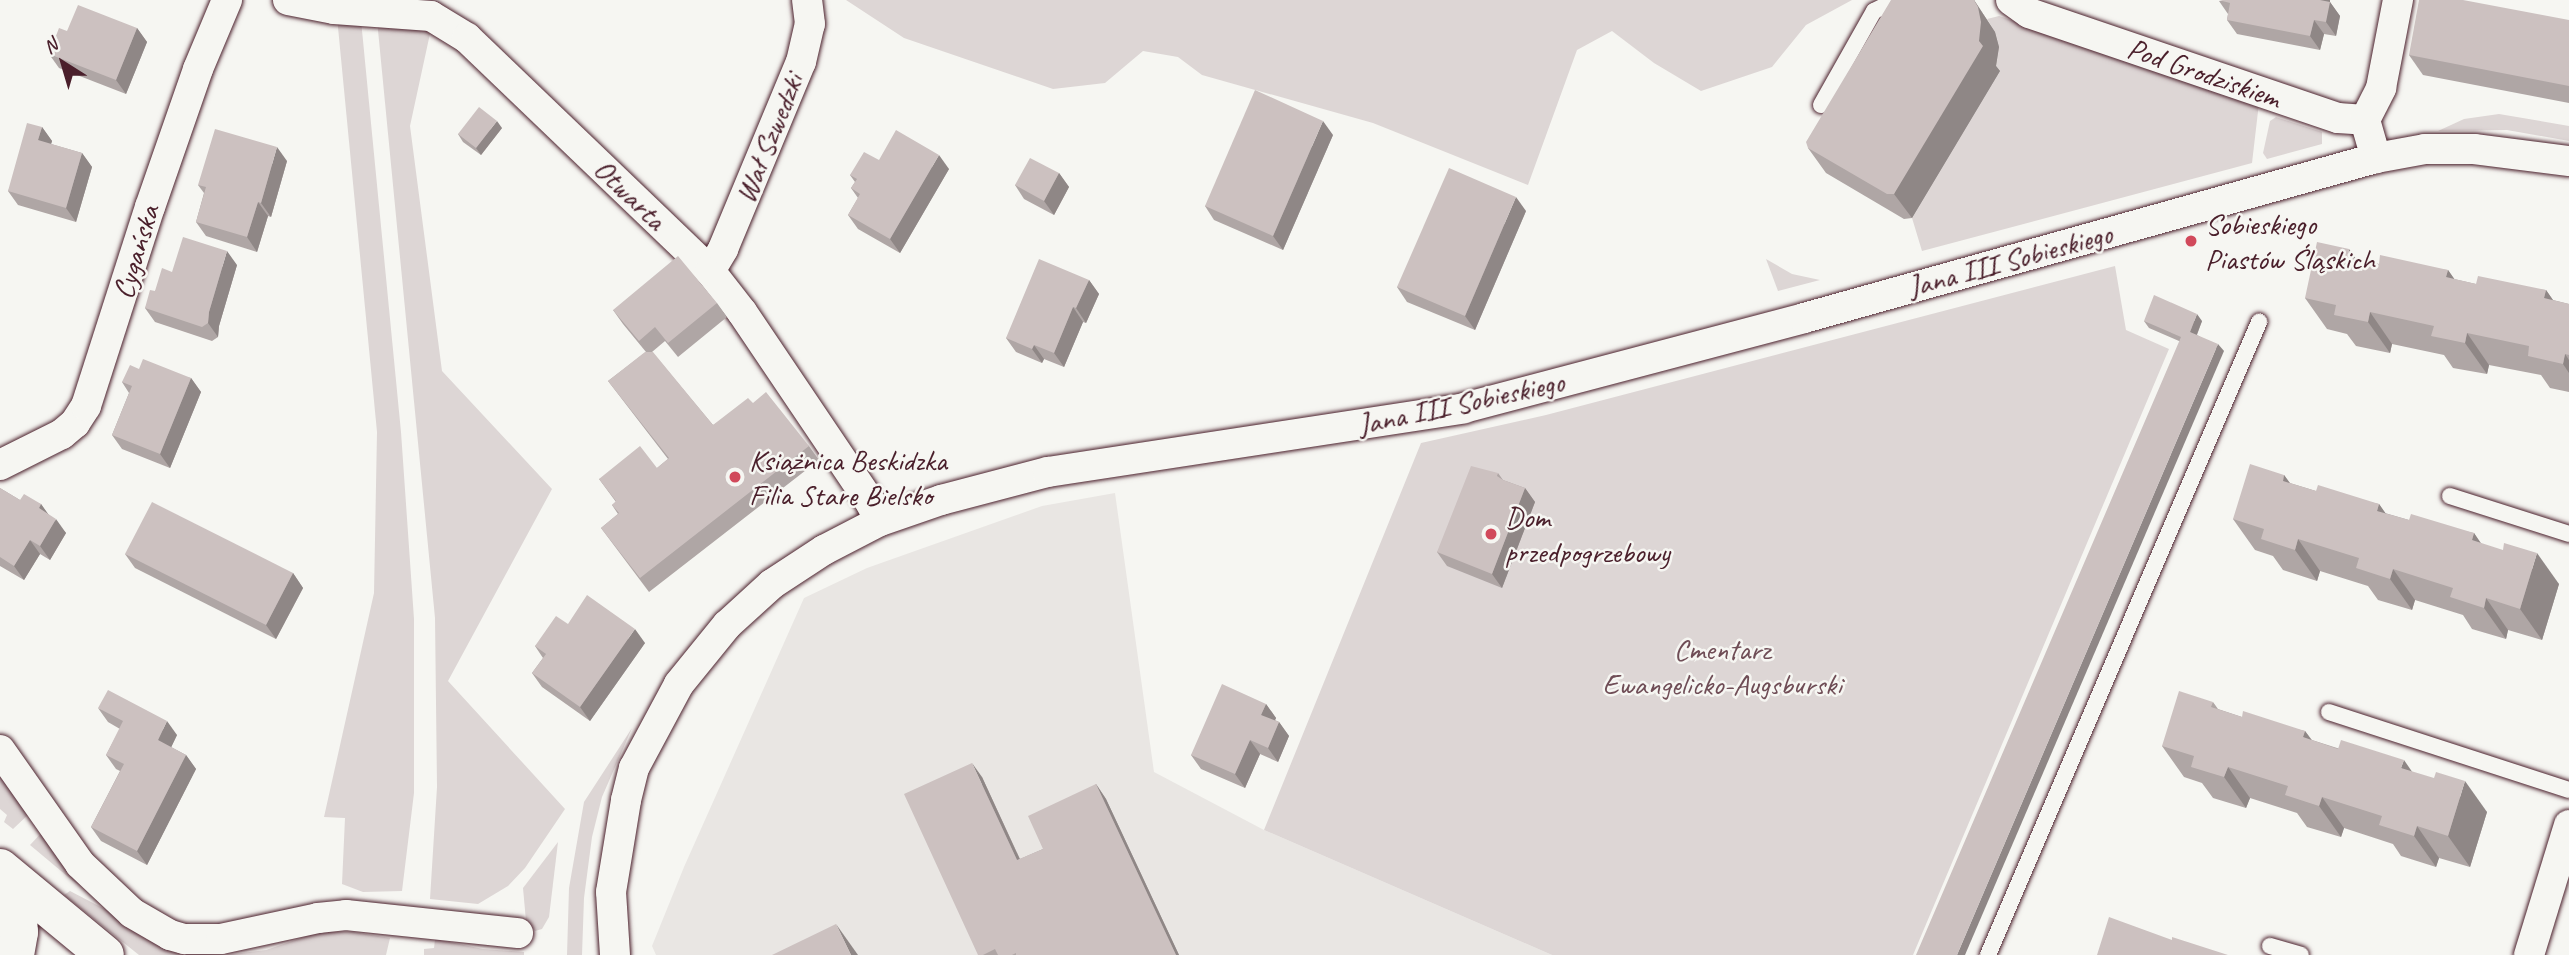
<!DOCTYPE html>
<meta charset="utf-8">
<style>
body{margin:0}
#map{position:relative;width:2569px;height:955px;overflow:hidden;background:#f6f6f2;font-family:Caveat,sans-serif}
div>[style]{position:absolute}
[style*='--x']{left:calc(var(--x)*1px);top:calc(var(--y)*1px);width:calc(var(--w)*1px);rotate:calc(var(--a)*1deg)}
.built>*{inset:0;background:#e9e6e3}
.green>*{inset:0;background:#ddd6d5}
.roads{filter:drop-shadow(0 0 2px #4a1f2b) drop-shadow(0 0 2px #4a1f2b)}
.service>*{height:16px;margin:-8px;padding:0 8px;transform-origin:8px;border-radius:8px;background:#f6f6f2}
.minor>*{height:30px;margin:-15px;padding:0 15px;transform-origin:15px;border-radius:15px;background:#f6f6f2}
.tertiary>*{height:38px;margin:-19px;padding:0 19px;transform-origin:19px;border-radius:19px;background:#f6f6f2}
.secondary>*{height:38px;margin:-19px;padding:0 19px;transform-origin:19px;border-radius:19px;background:#f6f6f2}
.wall>*{inset:0;background:#afa6a5}
.shaded-wall>*{inset:0;background:#8f8786}
.building>*{inset:0;background:#ccc1c0}
.dots>*{width:19px;height:19px;translate:-50% -50%;box-sizing:border-box;border:4px solid #f6f6f2;border-radius:50%}
span{translate:-50% -50%;white-space:nowrap;text-align:center;line-height:1.15;-webkit-text-stroke:5px #f6f6f2;paint-order:stroke}
.street-label{font-size:30px;color:#4a1f2b}
.poi-label{font-size:30px;color:#4a1f2b}
.left{translate:0 -50%;text-align:left}
.park-label{font-size:30px;color:#6f4d56}
.north{position:absolute;left:28px;top:28px;width:70px;height:70px;-webkit-text-stroke:5px #f6f6f2;paint-order:stroke;rotate:323deg;font-size:19px;font-weight:700;line-height:28px;text-align:center;color:#4a1f2b}
.north::after{content:'';display:block;margin:auto;width:24px;height:32px;background:#4a1f2b;clip-path:polygon(50% 0,100% 100%,50% 72%,0 100%)}
</style>
<div id="map">
<div class="built">
<div style="clip-path:polygon(1115px 493px,1154px 772px,1264px 830px,1552px 955px,656px 955px,652px 946px,684px 867px,804px 598px,867px 568px,1042px 506px)"></div>
</div>
<div class="green">
<div style="clip-path:polygon(846px 0,1852px 0,1806px 25px,1772px 67px,1701px 91px,1654px 63px,1612px 31px,1577px 50px,1528px 185px,1373px 123px,1202px 75px,1178px 57px,1143px 51px,1105px 83px,1053px 89px,904px 38px)"></div>
<div style="clip-path:polygon(1999px 16px,2259px 103px,2252px 163px,1922px 251px,1912px 218px,2000px 71px,1996px 66px,1999px 47px,1995px 32px,1987px 19px)"></div>
<div style="clip-path:polygon(337px 17px,361px 20px,401px 432px,414px 619px,414px 793px,402px 891px,363px 892px,342px 884px,345px 818px,324px 817px,374px 593px,377px 432px)"></div>
<div style="clip-path:polygon(377px 20px,431px 29px,410px 126px,442px 371px,552px 489px,448px 681px,565px 809px,525px 868px,508px 886px,478px 904px,430px 899px,437px 787px,435px 618px)"></div>
<div style="clip-path:polygon(2499px 114px,2569px 126px,2569px 141px,2507px 130px,2438px 131px,2464px 119px)"></div>
<div style="clip-path:polygon(2276px 117px,2322px 132px,2322px 144px,2267px 159px,2263px 153px,2270px 121px)"></div>
<div style="clip-path:polygon(1766px 259px,1792px 274px,1820px 280px,1778px 291px)"></div>
<div style="clip-path:polygon(2115px 266px,2126px 330px,2169px 349px,1913px 955px,1552px 955px,1264px 830px,1421px 443px,1546px 415px)"></div>
<div style="clip-path:polygon(632px 728px,602px 797px,592px 837px,584px 898px,582px 955px,567px 955px,569px 888px,584px 802px)"></div>
<div style="clip-path:polygon(0 765px,31px 812px,13px 829px,4px 822px,7px 815px,0 809px)"></div>
<div style="clip-path:polygon(44px 830px,102px 899px,73px 881px,30px 845px)"></div>
<div style="clip-path:polygon(558px 842px,549px 917px,542px 929px,535px 931px,526px 921px,523px 888px)"></div>
<div style="clip-path:polygon(70px 891px,189px 953px,219px 955px,139px 955px,64px 895px)"></div>
<div style="clip-path:polygon(319px 932px,353px 932px,390px 938px,386px 955px,225px 955px,266px 950px)"></div>
<div style="clip-path:polygon(435px 939px,483px 949px,524px 952px,524px 955px,424px 955px,424px 949px,434px 948px)"></div>
</div>
<div class="roads">
<div class="service">
<div style="--x:1821;--y:105;--w:108;--a:-60.6"></div>
<div style="--x:1874;--y:11;--w:25;--a:-26"></div>
<div style="--x:2450;--y:496;--w:125;--a:17.7"></div>
<div style="--x:2329;--y:712;--w:252;--a:18"></div>
<div style="--x:2270;--y:946;--w:32;--a:16"></div>
<div style="--x:1988;--y:955;--w:689;--a:-66.82"></div>
</div>
<div class="minor">
<div style="--x:288;--y:0;--w:47;--a:11.1"></div>
<div style="--x:334;--y:9;--w:97;--a:4.1"></div>
<div style="--x:431;--y:16;--w:42;--a:31.4"></div>
<div style="--x:467;--y:38;--w:337;--a:43.8"></div>
<div style="--x:710;--y:271;--w:52;--a:52"></div>
<div style="--x:742;--y:312;--w:229;--a:56"></div>
<div style="--x:870;--y:502;--w:21;--a:62"></div>
<div style="--x:2011;--y:0;--w:22;--a:36"></div>
<div style="--x:2029;--y:13;--w:326;--a:18.8"></div>
<div style="--x:2338;--y:118;--w:27;--a:4"></div>
<div style="--x:2365;--y:120;--w:40;--a:74"></div>
<div style="--x:2365;--y:120;--w:36;--a:-63"></div>
<div style="--x:2381;--y:88;--w:90;--a:-79.1"></div>
<div style="--x:710;--y:271;--w:26;--a:-59"></div>
<div style="--x:723;--y:249;--w:203;--a:-67.4"></div>
<div style="--x:801;--y:62;--w:39;--a:-77"></div>
<div style="--x:810;--y:24;--w:24;--a:-97"></div>
<div style="--x:0;--y:465;--w:69;--a:-26.6"></div>
<div style="--x:62;--y:434;--w:17;--a:-40"></div>
<div style="--x:75;--y:423;--w:20;--a:-57"></div>
<div style="--x:86;--y:406;--w:209;--a:-72.2"></div>
<div style="--x:150;--y:207;--w:146;--a:-70.8"></div>
<div style="--x:198;--y:69;--w:75;--a:-67.2"></div>
<div style="--x:0;--y:750;--w:139;--a:54.9"></div>
<div style="--x:80;--y:864;--w:71;--a:43.3"></div>
<div style="--x:132;--y:913;--w:44;--a:30.1"></div>
<div style="--x:170;--y:935;--w:15;--a:16"></div>
<div style="--x:184;--y:939;--w:37;--a:0"></div>
<div style="--x:221;--y:939;--w:99;--a:-12.2"></div>
<div style="--x:318;--y:918;--w:28;--a:-6"></div>
<div style="--x:346;--y:915;--w:173;--a:6"></div>
<div style="--x:615;--y:955;--w:63;--a:-93.6"></div>
<div style="--x:611;--y:892;--w:93;--a:-80.7"></div>
<div style="--x:626;--y:800;--w:33;--a:-76"></div>
<div style="--x:634;--y:768;--w:95;--a:-61.8"></div>
<div style="--x:679;--y:684;--w:76;--a:-50.9"></div>
<div style="--x:727;--y:625;--w:61;--a:-42.3"></div>
<div style="--x:772;--y:584;--w:62;--a:-33.2"></div>
<div style="--x:824;--y:550;--w:63;--a:-27.4"></div>
<div style="--x:880;--y:521;--w:65;--a:-19"></div>
<div style="--x:941;--y:500;--w:111;--a:-14.7"></div>
<div style="--x:1048;--y:472;--w:421;--a:-8.7"></div>
<div style="--x:1464;--y:408;--w:352;--a:-14.8"></div>
<div style="--x:1804;--y:318;--w:594;--a:-15.63"></div>
<div style="--x:2376;--y:158;--w:50;--a:-10.4"></div>
<div style="--x:2425;--y:149;--w:49;--a:0"></div>
<div style="--x:2474;--y:149;--w:96;--a:7.2"></div>
<div style="--x:2529;--y:955;--w:136;--a:-72.9"></div>
</div>
<div class="tertiary">
<div style="--x:15;--y:955;--w:23;--a:-80"></div>
<div style="--x:19;--y:932;--w:49;--a:-94.7"></div>
</div>
<div class="secondary">
<div style="--x:0;--y:868;--w:136;--a:39.6"></div>
</div>
</div>
<div class="wall">
<div style="clip-path:polygon(1974px 0,1995px 32px,1999px 47px,1996px 66px,2000px 71px,1912px 218px,1904px 219px,1826px 173px,1808px 148px)"></div>
<div style="clip-path:polygon(2219px 1px,2330px 2px,2340px 16px,2336px 36px,2324px 34px,2320px 50px,2237px 34px,2227px 20px,2228px 14px)"></div>
<div style="clip-path:polygon(2569px 20px,2569px 103px,2423px 75px,2409px 55px)"></div>
<div style="clip-path:polygon(137px 28px,147px 42px,126px 94px,59px 68px,49px 54px,67px 31px)"></div>
<div style="clip-path:polygon(42px 127px,52px 141px,51px 144px,82px 153px,92px 167px,76px 222px,18px 205px,8px 191px)"></div>
<div style="clip-path:polygon(502px 128px,481px 155px,463px 142px,458px 134px)"></div>
<div style="clip-path:polygon(1333px 135px,1283px 250px,1214px 220px,1205px 206px)"></div>
<div style="clip-path:polygon(879px 160px,949px 169px,900px 253px,858px 229px,848px 215px,858px 198px,851px 188px,855px 182px,850px 175px)"></div>
<div style="clip-path:polygon(287px 161px,271px 217px,268px 216px,257px 252px,206px 236px,196px 222px,204px 193px,198px 185px)"></div>
<div style="clip-path:polygon(1059px 173px,1069px 187px,1054px 215px,1024px 199px,1015px 185px)"></div>
<div style="clip-path:polygon(1526px 211px,1475px 330px,1407px 302px,1397px 287px)"></div>
<div style="clip-path:polygon(2357px 259px,2379px 264px,2448px 270px,2454px 279px,2476px 284px,2546px 290px,2553px 300px,2569px 304px,2569px 392px,2550px 388px,2541px 375px,2489px 365px,2487px 374px,2453px 368px,2444px 355px,2392px 344px,2390px 353px,2356px 346px,2347px 334px,2327px 329px,2305px 298px)"></div>
<div style="clip-path:polygon(237px 265px,219px 326px,218px 337px,212px 341px,155px 322px,145px 308px,155px 291px,172px 272px)"></div>
<div style="clip-path:polygon(1089px 280px,1099px 294px,1086px 323px,1083px 322px,1064px 367px,1044px 359px,1042px 363px,1016px 352px,1006px 338px)"></div>
<div style="clip-path:polygon(717px 303px,727px 317px,678px 357px,665px 341px,652px 352px,713px 425px,753px 403px,809px 446px,819px 460px,649px 592px,601px 528px,618px 514px,612px 505px,616px 502px,599px 479px,657px 468px,668px 459px,608px 381px,646px 352px,623px 324px,613px 310px)"></div>
<div style="clip-path:polygon(2144px 321px,2202px 321px,2197px 335px,2224px 351px,2179px 341px,2149px 328px)"></div>
<div style="clip-path:polygon(139px 369px,191px 378px,201px 392px,170px 468px,122px 449px,112px 435px,129px 393px,122px 382px)"></div>
<div style="clip-path:polygon(1498px 473px,1503px 480px,1525px 488px,1535px 502px,1502px 588px,1447px 566px,1437px 552px)"></div>
<div style="clip-path:polygon(2284px 475px,2290px 483px,2316px 491px,2379px 504px,2385px 513px,2409px 520px,2474px 533px,2480px 543px,2559px 584px,2542px 640px,2508px 630px,2506px 639px,2472px 629px,2463px 615px,2415px 600px,2412px 610px,2378px 600px,2368px 586px,2320px 571px,2317px 581px,2283px 570px,2273px 556px,2255px 550px,2233px 519px)"></div>
<div style="clip-path:polygon(0 488px,20px 500px,41px 504px,47px 513px,66px 533px,50px 560px,40px 554px,24px 580px,0 566px)"></div>
<div style="clip-path:polygon(125px 554px,293px 573px,303px 588px,276px 639px,135px 568px)"></div>
<div style="clip-path:polygon(568px 624px,645px 643px,590px 721px,542px 687px,532px 673px,543px 658px,535px 646px)"></div>
<div style="clip-path:polygon(2213px 702px,2218px 709px,2242px 717px,2305px 731px,2312px 740px,2412px 772px,2487px 812px,2470px 867px,2439px 858px,2436px 867px,2401px 856px,2393px 844px,2344px 828px,2341px 837px,2307px 827px,2297px 813px,2250px 798px,2246px 808px,2213px 798px,2202px 783px,2184px 777px,2162px 746px)"></div>
<div style="clip-path:polygon(1266px 704px,1276px 718px,1275px 720px,1279px 722px,1289px 736px,1278px 762px,1260px 754px,1245px 788px,1201px 769px,1191px 755px)"></div>
<div style="clip-path:polygon(98px 708px,177px 735px,171px 747px,186px 755px,196px 769px,147px 865px,101px 841px,91px 827px,120px 771px,116px 769px,106px 755px,120px 729px,108px 722px)"></div>
<div style="clip-path:polygon(982px 777px,1020px 859px,1043px 849px,1096px 784px,1106px 799px,1179px 955px,978px 955px)"></div>
</div>
<div class="shaded-wall">
<div style="clip-path:polygon(1974px 0,1995px 32px,1999px 47px,1996px 66px,2000px 71px,1912px 218px,1894px 194px)"></div>
<div style="clip-path:polygon(2318px 0,2330px 0,2330px 2px,2340px 16px,2336px 36px,2326px 22px)"></div>
<div style="clip-path:polygon(2314px 20px,2324px 34px,2320px 50px,2310px 36px)"></div>
<div style="clip-path:polygon(137px 28px,147px 42px,126px 94px,116px 80px)"></div>
<div style="clip-path:polygon(497px 121px,502px 128px,481px 155px,476px 148px)"></div>
<div style="clip-path:polygon(1323px 121px,1333px 135px,1283px 250px,1273px 236px)"></div>
<div style="clip-path:polygon(42px 127px,52px 141px,48px 154px,38px 140px)"></div>
<div style="clip-path:polygon(277px 147px,287px 161px,271px 217px,261px 203px)"></div>
<div style="clip-path:polygon(82px 153px,92px 167px,76px 222px,66px 208px)"></div>
<div style="clip-path:polygon(939px 155px,949px 169px,900px 253px,890px 239px)"></div>
<div style="clip-path:polygon(1059px 173px,1069px 187px,1054px 215px,1044px 201px)"></div>
<div style="clip-path:polygon(1516px 197px,1526px 211px,1475px 330px,1465px 316px)"></div>
<div style="clip-path:polygon(258px 202px,268px 216px,257px 252px,247px 237px)"></div>
<div style="clip-path:polygon(2349px 249px,2371px 280px,2348px 257px)"></div>
<div style="clip-path:polygon(227px 251px,237px 265px,219px 326px,218px 337px,208px 323px,209px 312px)"></div>
<div style="clip-path:polygon(2448px 270px,2470px 301px,2446px 277px)"></div>
<div style="clip-path:polygon(1089px 280px,1099px 294px,1086px 323px,1076px 308px)"></div>
<div style="clip-path:polygon(2546px 290px,2568px 322px,2544px 298px)"></div>
<div style="clip-path:polygon(1073px 307px,1083px 322px,1064px 367px,1054px 353px)"></div>
<div style="clip-path:polygon(2370px 312px,2392px 344px,2390px 353px,2368px 322px)"></div>
<div style="clip-path:polygon(2197px 314px,2202px 321px,2195px 339px,2190px 332px)"></div>
<div style="clip-path:polygon(2467px 333px,2489px 365px,2487px 374px,2465px 343px)"></div>
<div style="clip-path:polygon(2218px 344px,2224px 351px,1965px 955px,1957px 955px)"></div>
<div style="clip-path:polygon(1034px 345px,1044px 359px,1042px 363px,1032px 349px)"></div>
<div style="clip-path:polygon(2565px 354px,2569px 360px,2569px 373px,2563px 364px)"></div>
<div style="clip-path:polygon(191px 378px,201px 392px,170px 468px,160px 454px)"></div>
<div style="clip-path:polygon(2284px 475px,2306px 506px,2283px 481px)"></div>
<div style="clip-path:polygon(1525px 488px,1535px 502px,1502px 588px,1492px 574px)"></div>
<div style="clip-path:polygon(41px 504px,51px 518px,39px 508px)"></div>
<div style="clip-path:polygon(2379px 504px,2401px 535px,2377px 511px)"></div>
<div style="clip-path:polygon(56px 519px,66px 533px,50px 560px,40px 546px)"></div>
<div style="clip-path:polygon(2474px 533px,2496px 565px,2472px 540px)"></div>
<div style="clip-path:polygon(2298px 539px,2320px 571px,2317px 581px,2295px 550px)"></div>
<div style="clip-path:polygon(30px 540px,40px 554px,24px 580px,14px 566px)"></div>
<div style="clip-path:polygon(2537px 553px,2559px 584px,2542px 640px,2520px 609px)"></div>
<div style="clip-path:polygon(2393px 569px,2415px 600px,2412px 610px,2390px 579px)"></div>
<div style="clip-path:polygon(293px 573px,303px 588px,276px 639px,266px 625px)"></div>
<div style="clip-path:polygon(2486px 598px,2508px 630px,2506px 639px,2484px 608px)"></div>
<div style="clip-path:polygon(635px 629px,645px 643px,590px 721px,580px 707px)"></div>
<div style="clip-path:polygon(1266px 704px,1276px 718px,1271px 729px,1261px 715px)"></div>
<div style="clip-path:polygon(167px 721px,177px 735px,168px 754px,158px 740px)"></div>
<div style="clip-path:polygon(1279px 722px,1289px 736px,1278px 762px,1268px 748px)"></div>
<div style="clip-path:polygon(2305px 731px,2327px 762px,2303px 737px)"></div>
<div style="clip-path:polygon(1250px 740px,1260px 754px,1245px 788px,1235px 774px)"></div>
<div style="clip-path:polygon(186px 755px,196px 769px,147px 865px,137px 851px)"></div>
<div style="clip-path:polygon(2404px 760px,2426px 792px,2401px 768px)"></div>
<div style="clip-path:polygon(972px 763px,982px 777px,1027px 875px,1017px 860px)"></div>
<div style="clip-path:polygon(2228px 767px,2250px 798px,2246px 808px,2224px 777px)"></div>
<div style="clip-path:polygon(2465px 781px,2487px 812px,2470px 867px,2448px 836px)"></div>
<div style="clip-path:polygon(1096px 784px,1106px 799px,1179px 955px,1176px 955px)"></div>
<div style="clip-path:polygon(2322px 797px,2344px 828px,2341px 837px,2319px 806px)"></div>
<div style="clip-path:polygon(2417px 826px,2439px 858px,2436px 867px,2414px 836px)"></div>
<div style="clip-path:polygon(836px 924px,858px 955px,851px 955px)"></div>
</div>
<div class="building">
<div style="clip-path:polygon(1891px 0,1974px 0,1978px 7px,1981px 22px,1979px 41px,1983px 46px,1894px 194px,1887px 194px,1808px 148px,1806px 142px)"></div>
<div style="clip-path:polygon(2219px 0,2320px 0,2330px 2px,2326px 22px,2314px 20px,2310px 36px,2227px 20px,2230px 3px)"></div>
<div style="clip-path:polygon(2419px 0,2463px 0,2569px 20px,2569px 86px,2409px 55px)"></div>
<div style="clip-path:polygon(78px 5px,137px 28px,116px 80px,49px 54px,59px 28px,67px 31px)"></div>
<div style="clip-path:polygon(1255px 90px,1323px 121px,1273px 236px,1205px 206px)"></div>
<div style="clip-path:polygon(479px 107px,497px 121px,476px 148px,458px 134px)"></div>
<div style="clip-path:polygon(27px 123px,42px 127px,38px 140px,82px 153px,66px 208px,8px 191px)"></div>
<div style="clip-path:polygon(215px 129px,277px 147px,261px 203px,258px 202px,247px 237px,196px 222px,206px 187px,198px 185px)"></div>
<div style="clip-path:polygon(896px 130px,939px 155px,890px 239px,848px 215px,860px 194px,851px 188px,857px 179px,850px 175px,864px 152px,879px 160px)"></div>
<div style="clip-path:polygon(1030px 158px,1059px 173px,1044px 201px,1015px 185px)"></div>
<div style="clip-path:polygon(1449px 168px,1516px 197px,1465px 316px,1397px 287px)"></div>
<div style="clip-path:polygon(183px 237px,227px 251px,209px 312px,208px 323px,202px 327px,145px 308px,150px 290px,155px 291px,162px 268px,172px 272px)"></div>
<div style="clip-path:polygon(2317px 242px,2349px 249px,2348px 257px,2379px 264px,2380px 255px,2448px 270px,2446px 277px,2476px 284px,2478px 276px,2546px 290px,2544px 298px,2569px 304px,2569px 355px,2565px 354px,2563px 364px,2528px 356px,2529px 346px,2467px 333px,2465px 343px,2431px 336px,2434px 326px,2370px 312px,2368px 322px,2334px 315px,2336px 305px,2305px 298px)"></div>
<div style="clip-path:polygon(678px 256px,717px 303px,668px 343px,655px 327px,639px 341px,613px 310px)"></div>
<div style="clip-path:polygon(1039px 259px,1089px 280px,1076px 308px,1073px 307px,1054px 353px,1034px 345px,1032px 349px,1006px 338px)"></div>
<div style="clip-path:polygon(2154px 295px,2197px 314px,2190px 332px,2218px 344px,1957px 955px,1916px 955px,2181px 337px,2144px 321px)"></div>
<div style="clip-path:polygon(645px 352px,653px 352px,713px 425px,748px 398px,753px 403px,766px 392px,809px 446px,640px 578px,601px 528px,619px 513px,612px 505px,616px 501px,599px 479px,640px 446px,657px 468px,669px 458px,608px 381px)"></div>
<div style="clip-path:polygon(143px 359px,191px 378px,160px 454px,112px 435px,132px 386px,122px 382px,130px 365px,139px 369px)"></div>
<div style="clip-path:polygon(2250px 464px,2284px 475px,2283px 481px,2316px 491px,2318px 485px,2379px 504px,2377px 511px,2409px 520px,2411px 514px,2474px 533px,2472px 540px,2503px 550px,2504px 543px,2537px 553px,2520px 609px,2486px 598px,2484px 608px,2450px 597px,2453px 588px,2393px 569px,2390px 579px,2356px 568px,2359px 558px,2298px 539px,2295px 550px,2261px 539px,2264px 529px,2233px 519px)"></div>
<div style="clip-path:polygon(1471px 466px,1498px 473px,1497px 476px,1503px 480px,1525px 488px,1492px 574px,1437px 552px)"></div>
<div style="clip-path:polygon(0 488px,20px 500px,24px 494px,41px 504px,39px 508px,56px 519px,40px 546px,30px 540px,14px 566px,0 557px)"></div>
<div style="clip-path:polygon(152px 502px,293px 573px,266px 625px,125px 554px)"></div>
<div style="clip-path:polygon(587px 595px,635px 629px,580px 707px,532px 673px,546px 654px,535px 646px,556px 616px,568px 624px)"></div>
<div style="clip-path:polygon(1222px 684px,1266px 704px,1261px 715px,1279px 722px,1268px 748px,1250px 740px,1235px 774px,1191px 755px)"></div>
<div style="clip-path:polygon(108px 690px,167px 721px,158px 740px,186px 755px,137px 851px,91px 827px,124px 764px,106px 755px,123px 721px,98px 708px)"></div>
<div style="clip-path:polygon(2179px 691px,2213px 702px,2211px 707px,2242px 717px,2243px 711px,2305px 731px,2303px 737px,2338px 749px,2341px 740px,2404px 760px,2401px 768px,2434px 778px,2436px 772px,2465px 781px,2448px 836px,2417px 826px,2414px 836px,2379px 825px,2382px 816px,2322px 797px,2319px 806px,2285px 795px,2288px 786px,2228px 767px,2224px 777px,2191px 767px,2194px 756px,2162px 746px)"></div>
<div style="clip-path:polygon(972px 763px,1017px 860px,1043px 849px,1028px 816px,1096px 784px,1176px 955px,1016px 955px,1016px 953px,1012px 955px,998px 955px,995px 949px,983px 955px,978px 955px,904px 794px)"></div>
<div style="clip-path:polygon(2109px 917px,2172px 940px,2172px 937px,2228px 955px,2097px 955px)"></div>
<div style="clip-path:polygon(836px 924px,851px 955px,772px 955px)"></div>
</div>
<div class="dots">
<div style="left:2191px;top:241px;background:#d1495b"></div>
<div style="left:735px;top:477px;background:#d1495b"></div>
<div style="left:1491px;top:534px;background:#d1495b"></div>
</div>
<div class="street-label">
<span style="left:2204px;top:73px;rotate:19deg">Pod Grodziskiem</span>
<span style="left:769px;top:138px;rotate:-68deg">Wał Szwedzki</span>
<span style="left:630px;top:194px;rotate:44deg">Otwarta</span>
<span style="left:136px;top:252px;rotate:-73deg">Cygańska</span>
<span style="left:2010px;top:260px;rotate:-15deg">Jana III Sobieskiego</span>
<span style="left:1461px;top:403px;rotate:-12deg">Jana III Sobieskiego</span>
</div>
<div class="poi-label">
<span class="left" style="left:2205px;top:241px">Sobieskiego<br>Piastów Śląskich</span>
<span class="left" style="left:749px;top:477px">Książnica Beskidzka<br>Filia Stare Bielsko</span>
<span class="left" style="left:1505px;top:534px">Dom<br>przedpogrzebowy</span>
</div>
<div class="park-label">
<span style="left:1722px;top:666px">Cmentarz<br>Ewangelicko-Augsburski</span>
</div>
<div class="north">N</div>
</div>
